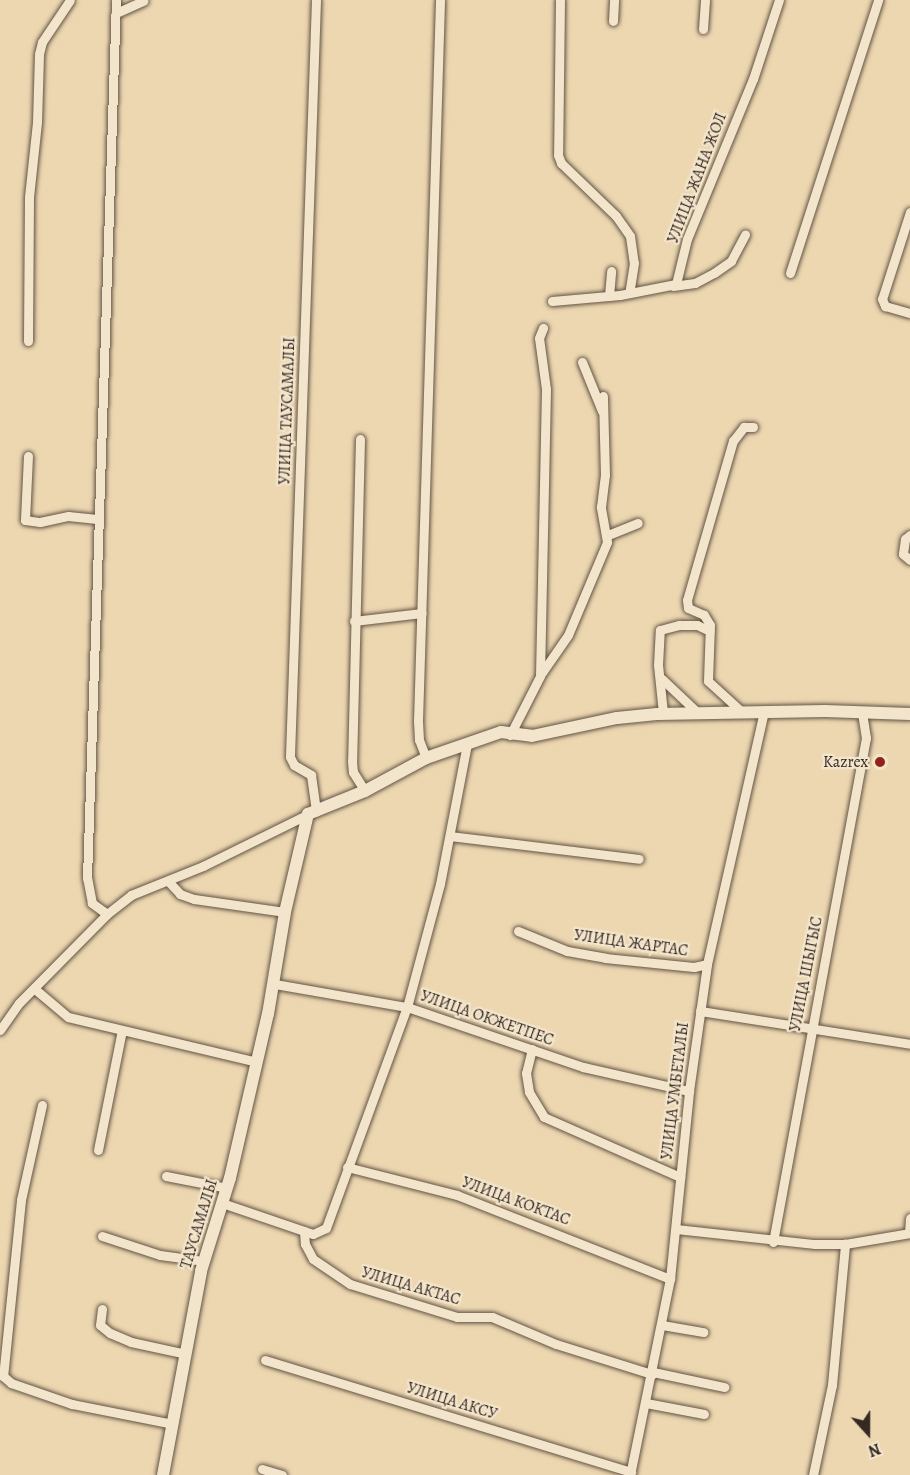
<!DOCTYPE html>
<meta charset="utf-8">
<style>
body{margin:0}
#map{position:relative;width:910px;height:1475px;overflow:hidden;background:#ecd7b0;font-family:Alegreya,serif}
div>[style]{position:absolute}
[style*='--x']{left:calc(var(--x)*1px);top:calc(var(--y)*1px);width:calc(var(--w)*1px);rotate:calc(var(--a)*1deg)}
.roads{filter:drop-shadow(0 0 2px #635446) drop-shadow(0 0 2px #635446)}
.street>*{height:9px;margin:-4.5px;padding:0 4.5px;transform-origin:4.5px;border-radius:4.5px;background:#f3e5cc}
.secondary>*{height:12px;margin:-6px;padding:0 6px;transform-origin:6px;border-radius:6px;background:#f3e5cc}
.dots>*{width:16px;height:16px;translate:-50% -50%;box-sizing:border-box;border:3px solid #f3e5cc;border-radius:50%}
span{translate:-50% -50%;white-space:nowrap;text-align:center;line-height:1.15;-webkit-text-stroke:4.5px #f3e5cc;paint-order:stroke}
.street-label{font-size:16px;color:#352922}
.poi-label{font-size:16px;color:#352922}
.right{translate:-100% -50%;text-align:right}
.north{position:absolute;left:838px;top:1403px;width:60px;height:60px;-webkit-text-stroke:4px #f3e5cc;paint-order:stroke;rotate:159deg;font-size:16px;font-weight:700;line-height:24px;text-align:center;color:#352922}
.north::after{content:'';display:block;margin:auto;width:21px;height:27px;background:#352922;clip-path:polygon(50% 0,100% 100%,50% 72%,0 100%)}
</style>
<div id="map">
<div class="roads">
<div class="street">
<div style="--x:316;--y:0;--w:757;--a:91.97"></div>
<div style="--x:290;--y:757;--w:9;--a:63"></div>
<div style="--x:294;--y:765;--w:20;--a:30"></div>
<div style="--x:311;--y:775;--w:37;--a:82"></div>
<div style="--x:560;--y:0;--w:155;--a:90.7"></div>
<div style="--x:558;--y:155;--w:9;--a:69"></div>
<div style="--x:561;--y:163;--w:76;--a:43.9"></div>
<div style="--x:616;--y:216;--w:24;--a:55"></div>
<div style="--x:630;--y:236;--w:27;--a:82"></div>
<div style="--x:634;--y:263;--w:30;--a:99"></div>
<div style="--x:116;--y:13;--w:30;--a:-24"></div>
<div style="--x:613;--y:21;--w:21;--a:-87"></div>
<div style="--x:703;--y:29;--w:29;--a:-86"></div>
<div style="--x:910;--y:212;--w:91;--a:107.8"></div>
<div style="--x:882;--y:299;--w:8;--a:67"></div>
<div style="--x:885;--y:306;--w:26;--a:16"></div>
<div style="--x:790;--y:273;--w:287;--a:-72.1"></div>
<div style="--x:673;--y:286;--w:22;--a:-8"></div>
<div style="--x:695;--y:283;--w:21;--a:-28"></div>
<div style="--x:714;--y:273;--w:21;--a:-35"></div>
<div style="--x:731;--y:261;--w:30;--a:-62"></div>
<div style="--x:609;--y:296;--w:25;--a:-85"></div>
<div style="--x:552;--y:301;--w:68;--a:-5"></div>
<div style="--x:620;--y:295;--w:57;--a:-11.1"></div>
<div style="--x:676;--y:284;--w:46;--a:-76.3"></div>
<div style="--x:687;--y:239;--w:173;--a:-67.6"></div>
<div style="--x:753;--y:79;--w:83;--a:-71.8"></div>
<div style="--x:28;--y:341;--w:144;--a:-89.6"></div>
<div style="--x:29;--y:197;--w:75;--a:-83.9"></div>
<div style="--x:37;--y:122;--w:68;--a:-88.3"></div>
<div style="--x:39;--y:54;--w:12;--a:-76"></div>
<div style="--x:42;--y:42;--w:50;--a:-56.3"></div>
<div style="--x:582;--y:362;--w:53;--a:67.8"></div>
<div style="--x:360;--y:439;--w:322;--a:91.4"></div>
<div style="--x:352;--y:761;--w:11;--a:85"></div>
<div style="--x:353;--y:772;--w:22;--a:58"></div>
<div style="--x:28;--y:456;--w:64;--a:92.7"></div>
<div style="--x:25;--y:520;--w:15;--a:8"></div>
<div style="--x:40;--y:522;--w:29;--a:-12"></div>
<div style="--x:68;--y:516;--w:29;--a:6"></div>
<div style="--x:608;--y:535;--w:32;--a:-22"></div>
<div style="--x:910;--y:535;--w:6;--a:141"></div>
<div style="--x:905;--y:539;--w:15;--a:98"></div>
<div style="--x:903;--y:554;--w:9;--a:41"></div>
<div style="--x:354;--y:621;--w:68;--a:-6.7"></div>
<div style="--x:541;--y:674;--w:47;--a:-55.3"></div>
<div style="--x:568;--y:635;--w:101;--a:-67.2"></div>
<div style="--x:607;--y:542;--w:36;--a:-100"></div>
<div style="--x:601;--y:507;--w:32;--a:-83"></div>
<div style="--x:605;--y:475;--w:79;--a:-91.5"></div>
<div style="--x:662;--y:679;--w:51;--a:43.4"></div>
<div style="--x:742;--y:712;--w:46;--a:-137.6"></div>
<div style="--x:708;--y:681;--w:56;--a:-88"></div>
<div style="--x:710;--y:625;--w:12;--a:-121"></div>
<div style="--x:704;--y:615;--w:17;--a:-156"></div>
<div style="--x:688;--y:608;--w:8;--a:-97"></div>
<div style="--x:687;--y:600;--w:166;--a:-73.9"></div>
<div style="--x:733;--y:441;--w:18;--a:-52"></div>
<div style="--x:744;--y:427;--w:9;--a:0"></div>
<div style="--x:663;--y:713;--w:48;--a:-95.9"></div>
<div style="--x:658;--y:665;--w:35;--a:-87"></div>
<div style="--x:660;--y:630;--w:20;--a:-15"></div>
<div style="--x:679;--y:625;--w:18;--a:0"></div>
<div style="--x:697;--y:625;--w:14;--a:25"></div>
<div style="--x:510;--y:735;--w:66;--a:-63"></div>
<div style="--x:540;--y:676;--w:287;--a:-88.8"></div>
<div style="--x:546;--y:389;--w:51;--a:-97.8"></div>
<div style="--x:539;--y:338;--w:11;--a:-68"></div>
<div style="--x:426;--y:758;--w:19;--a:-111"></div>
<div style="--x:419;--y:740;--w:19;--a:-93"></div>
<div style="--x:418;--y:721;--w:721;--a:-88.25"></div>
<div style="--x:450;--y:836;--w:190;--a:6.9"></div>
<div style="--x:168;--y:881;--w:18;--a:47"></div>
<div style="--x:180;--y:894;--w:15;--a:20"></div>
<div style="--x:194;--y:899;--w:92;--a:8.1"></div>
<div style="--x:107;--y:914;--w:19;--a:-144"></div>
<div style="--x:92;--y:903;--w:25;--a:-101"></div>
<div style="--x:87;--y:878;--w:878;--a:-88.11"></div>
<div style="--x:518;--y:931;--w:53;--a:22.2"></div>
<div style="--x:567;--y:951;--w:39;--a:10"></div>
<div style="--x:605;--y:958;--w:89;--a:5.8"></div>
<div style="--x:694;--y:967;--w:13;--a:-13"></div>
<div style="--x:275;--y:984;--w:134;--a:9.9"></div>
<div style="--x:407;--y:1007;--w:186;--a:18.8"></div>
<div style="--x:583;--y:1067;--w:109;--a:12.8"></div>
<div style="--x:36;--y:990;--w:42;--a:40.2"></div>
<div style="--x:68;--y:1017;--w:194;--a:13.4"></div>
<div style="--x:700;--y:1011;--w:213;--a:8.9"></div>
<div style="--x:0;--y:1030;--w:33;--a:-55"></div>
<div style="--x:19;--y:1003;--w:125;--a:-45.3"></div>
<div style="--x:107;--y:914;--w:31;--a:-38"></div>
<div style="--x:131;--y:895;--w:78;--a:-21.9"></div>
<div style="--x:203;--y:866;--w:117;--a:-26.3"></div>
<div style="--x:532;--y:1049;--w:25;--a:104"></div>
<div style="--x:526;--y:1073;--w:19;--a:81"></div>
<div style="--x:529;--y:1092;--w:29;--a:59"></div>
<div style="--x:544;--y:1117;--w:149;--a:23.8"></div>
<div style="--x:42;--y:1105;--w:97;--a:102.5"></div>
<div style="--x:21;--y:1200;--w:177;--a:95.8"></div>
<div style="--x:3;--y:1376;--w:11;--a:41"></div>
<div style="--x:11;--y:1383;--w:65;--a:19"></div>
<div style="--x:72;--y:1404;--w:103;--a:11.2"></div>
<div style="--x:98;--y:1150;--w:122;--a:-78.7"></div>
<div style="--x:347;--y:1167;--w:114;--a:14.3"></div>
<div style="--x:457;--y:1195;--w:229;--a:21.5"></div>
<div style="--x:166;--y:1176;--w:62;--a:11.1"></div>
<div style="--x:222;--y:1203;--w:96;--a:18.8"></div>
<div style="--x:313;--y:1234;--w:14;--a:-25"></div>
<div style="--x:326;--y:1228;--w:235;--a:-69.9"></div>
<div style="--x:407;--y:1007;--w:127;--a:-75"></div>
<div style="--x:440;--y:884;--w:143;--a:-79.1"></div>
<div style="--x:676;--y:1229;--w:140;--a:6.2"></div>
<div style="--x:815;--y:1244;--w:30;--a:0"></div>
<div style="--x:845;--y:1244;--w:66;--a:-9.6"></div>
<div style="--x:304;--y:1231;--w:13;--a:86"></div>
<div style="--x:305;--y:1244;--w:17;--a:62"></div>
<div style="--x:313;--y:1259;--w:45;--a:34"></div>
<div style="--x:350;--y:1284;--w:112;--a:17.1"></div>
<div style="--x:457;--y:1317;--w:35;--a:0"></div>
<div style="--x:492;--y:1317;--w:69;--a:22.9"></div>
<div style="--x:556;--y:1344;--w:101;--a:17.4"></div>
<div style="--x:909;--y:1233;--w:15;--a:-86"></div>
<div style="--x:102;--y:1236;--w:61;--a:18.1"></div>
<div style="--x:160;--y:1255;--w:43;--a:7.9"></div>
<div style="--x:773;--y:1242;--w:513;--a:-79.55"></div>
<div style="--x:866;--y:738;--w:26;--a:-99"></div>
<div style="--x:102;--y:1309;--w:16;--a:97"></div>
<div style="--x:100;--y:1325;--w:13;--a:39"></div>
<div style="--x:110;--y:1333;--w:23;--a:23"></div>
<div style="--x:131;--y:1342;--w:56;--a:12.3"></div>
<div style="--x:662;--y:1325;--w:42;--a:9.7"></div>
<div style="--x:265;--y:1360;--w:383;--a:17"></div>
<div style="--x:653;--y:1372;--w:73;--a:11.9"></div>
<div style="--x:646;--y:1403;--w:59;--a:10.7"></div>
<div style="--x:262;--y:1469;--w:21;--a:17"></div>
<div style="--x:630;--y:1475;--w:200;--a:-78.5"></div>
<div style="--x:670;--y:1279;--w:189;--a:-84.2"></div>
<div style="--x:689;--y:1091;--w:128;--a:-81.9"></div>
<div style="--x:707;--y:964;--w:258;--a:-77.3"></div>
<div style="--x:813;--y:1475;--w:92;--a:-78.1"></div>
<div style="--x:832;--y:1385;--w:142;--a:-84.7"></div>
</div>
<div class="secondary">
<div style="--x:163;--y:1475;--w:208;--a:-79.4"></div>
<div style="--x:201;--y:1271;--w:97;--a:-72.7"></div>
<div style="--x:230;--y:1178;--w:168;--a:-77"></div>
<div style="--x:268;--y:1014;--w:103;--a:-80.5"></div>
<div style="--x:285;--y:912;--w:101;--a:-76.8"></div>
<div style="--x:308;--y:814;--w:61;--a:-22"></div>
<div style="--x:365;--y:791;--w:69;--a:-28.4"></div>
<div style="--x:426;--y:758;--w:79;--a:-19.1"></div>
<div style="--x:501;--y:732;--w:31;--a:7"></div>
<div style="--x:532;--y:736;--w:87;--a:-12"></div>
<div style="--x:617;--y:718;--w:40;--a:-5.7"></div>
<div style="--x:657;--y:714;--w:168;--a:-1"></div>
<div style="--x:825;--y:711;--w:85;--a:2"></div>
</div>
</div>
<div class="dots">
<div style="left:880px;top:762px;background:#8f2418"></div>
</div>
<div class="street-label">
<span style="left:697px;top:178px;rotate:-69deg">УЛИЦА ЖАНА ЖОЛ</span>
<span style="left:287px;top:411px;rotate:-88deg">УЛИЦА ТАУСАМАЛЫ</span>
<span style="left:631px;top:943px;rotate:8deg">УЛИЦА ЖАРТАС</span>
<span style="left:806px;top:974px;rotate:-79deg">УЛИЦА ШЫГЫС</span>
<span style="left:487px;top:1018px;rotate:19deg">УЛИЦА ОКЖЕТПЕС</span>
<span style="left:675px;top:1091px;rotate:-83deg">УЛИЦА УМБЕТАЛЫ</span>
<span style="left:516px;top:1201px;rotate:20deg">УЛИЦА КОКТАС</span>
<span style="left:199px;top:1224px;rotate:-73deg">ТАУСАМАЛЫ</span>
<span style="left:411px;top:1286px;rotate:16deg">УЛИЦА АКТАС</span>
<span style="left:452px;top:1401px;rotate:17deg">УЛИЦА АКСУ</span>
</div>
<div class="poi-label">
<span class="right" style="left:868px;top:762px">Kazrex</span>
</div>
<div class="north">N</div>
</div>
